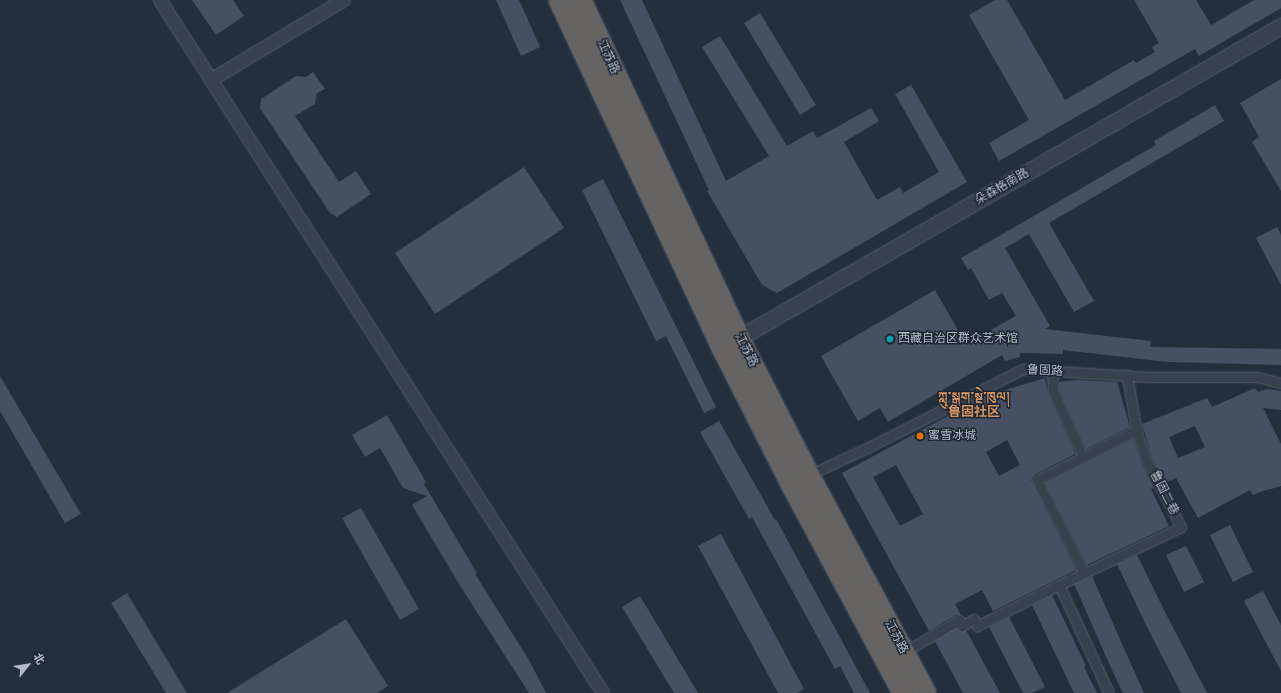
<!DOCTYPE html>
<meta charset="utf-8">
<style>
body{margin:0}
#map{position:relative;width:1281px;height:693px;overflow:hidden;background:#242f3e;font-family:"Source Sans 3","Noto Sans SC","Noto Serif Tibetan",sans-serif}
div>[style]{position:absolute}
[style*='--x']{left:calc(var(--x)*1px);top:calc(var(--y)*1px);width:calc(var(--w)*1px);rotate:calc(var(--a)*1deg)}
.building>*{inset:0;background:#455162}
.roads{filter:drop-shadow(0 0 1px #565f6c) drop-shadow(0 0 1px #565f6c)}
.pedestrian>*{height:9px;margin:-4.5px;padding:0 4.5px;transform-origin:4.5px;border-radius:4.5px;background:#38414e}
.minor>*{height:12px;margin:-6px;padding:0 6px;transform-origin:6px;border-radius:6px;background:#38414e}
.tertiary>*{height:15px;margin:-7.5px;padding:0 7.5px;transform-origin:7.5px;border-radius:7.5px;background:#38414e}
.trunk>*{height:20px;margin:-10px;padding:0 10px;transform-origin:10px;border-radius:10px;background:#656462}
.dots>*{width:11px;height:11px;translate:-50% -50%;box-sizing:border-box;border:2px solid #1d2633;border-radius:50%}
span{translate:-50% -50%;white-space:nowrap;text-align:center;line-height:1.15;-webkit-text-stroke:3px #1d2633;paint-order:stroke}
.street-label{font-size:12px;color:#b4bcc9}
.poi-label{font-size:12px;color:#b4bcc9}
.left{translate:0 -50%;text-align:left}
.neighbourhood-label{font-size:13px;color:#d59563;font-weight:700}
.north{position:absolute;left:8px;top:645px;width:40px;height:40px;-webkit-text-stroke:3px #1d2633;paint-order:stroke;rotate:60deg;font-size:11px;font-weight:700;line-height:16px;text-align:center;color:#b4bcc9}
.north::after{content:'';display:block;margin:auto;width:14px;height:18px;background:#b4bcc9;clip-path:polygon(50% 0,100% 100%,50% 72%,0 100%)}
</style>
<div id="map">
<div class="building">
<div style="clip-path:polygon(192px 0,233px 0,244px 16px,216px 35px)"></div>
<div style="clip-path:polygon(496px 0,519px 0,540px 47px,521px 56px)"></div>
<div style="clip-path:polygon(620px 0,642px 0,726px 181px,769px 156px,702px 47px,720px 36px,787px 146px,813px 131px,817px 138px,871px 108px,879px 121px,844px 142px,877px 200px,900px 187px,903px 193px,939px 172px,895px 94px,911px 85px,967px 182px,777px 293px,762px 285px,707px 191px,709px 190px)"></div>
<div style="clip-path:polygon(995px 0,1007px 0,1065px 100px,1134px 60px,1136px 63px,1155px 52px,1152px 47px,1159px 43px,1134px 0,1196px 0,1211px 25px,1254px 0,1281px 0,1281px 8px,1199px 56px,1195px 49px,999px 161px,989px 143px,1029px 120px,969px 15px)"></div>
<div style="clip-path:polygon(760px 13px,816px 105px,800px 115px,744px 23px)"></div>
<div style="clip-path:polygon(313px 72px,325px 89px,317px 93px,315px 104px,295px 116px,339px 182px,356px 171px,371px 194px,337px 217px,330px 213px,260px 108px,261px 99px,296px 76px,306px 77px)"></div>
<div style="clip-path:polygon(1281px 79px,1281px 191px,1252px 142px,1259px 137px,1240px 103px)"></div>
<div style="clip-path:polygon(1215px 105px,1224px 121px,1049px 223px,1094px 301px,1074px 312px,1029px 234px,1005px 248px,1050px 326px,1045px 329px,1151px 341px,1150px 347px,1281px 349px,1281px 365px,1167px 362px,1063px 350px,1063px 354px,1020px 353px,1020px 357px,1005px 361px,1002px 355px,888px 422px,880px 408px,858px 421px,821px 356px,935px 290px,966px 344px,1016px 316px,1002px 293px,989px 300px,971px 268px,968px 270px,961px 258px,1156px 145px,1154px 141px)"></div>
<div style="clip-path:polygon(524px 167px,564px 228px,435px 314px,395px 253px)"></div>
<div style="clip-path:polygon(603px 179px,716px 407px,704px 413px,666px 336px,656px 341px,582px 190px)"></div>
<div style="clip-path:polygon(1277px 227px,1281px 235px,1281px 285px,1256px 238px)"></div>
<div style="clip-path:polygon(0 376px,81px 514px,65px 523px,0 411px)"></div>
<div style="clip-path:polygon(evenodd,1045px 378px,1048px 393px,1075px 454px,1034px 475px,1031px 480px,1076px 570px,993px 611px,982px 590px,955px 604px,961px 615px,956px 615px,929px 631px,842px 473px,985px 396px,1045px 378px,1007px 440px,1020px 465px,999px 476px,986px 452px,1007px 440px,1045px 378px,896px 465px,923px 514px,900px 526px,873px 477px,896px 465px)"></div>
<div style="clip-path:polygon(1076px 380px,1117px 382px,1130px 427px,1086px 449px,1059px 390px,1059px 382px)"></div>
<div style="clip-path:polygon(evenodd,1255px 388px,1258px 392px,1266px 389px,1281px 391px,1281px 410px,1263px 408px,1281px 444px,1281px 486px,1260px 492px,1253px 495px,1250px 490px,1198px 518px,1176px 478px,1165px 483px,1152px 457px,1142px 424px,1207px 398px,1212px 407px,1255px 388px,1195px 426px,1205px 447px,1178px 458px,1169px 437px,1195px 426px)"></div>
<div style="clip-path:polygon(387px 415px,426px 482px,424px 484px,477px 573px,475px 574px,529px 660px,546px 693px,529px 693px,459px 584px,412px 505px,427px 496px,403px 488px,380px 448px,365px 457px,352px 435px)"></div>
<div style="clip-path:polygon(719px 421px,775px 520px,776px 519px,870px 693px,854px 693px,840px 666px,835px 669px,752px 517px,749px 519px,700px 432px)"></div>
<div style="clip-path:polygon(1133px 439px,1141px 462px,1154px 488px,1151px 489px,1169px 526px,1087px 565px,1045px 483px)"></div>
<div style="clip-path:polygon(361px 508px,419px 609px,400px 620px,342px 518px)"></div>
<div style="clip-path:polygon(1230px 525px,1253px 572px,1233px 582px,1210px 535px)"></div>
<div style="clip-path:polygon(721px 534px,804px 689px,797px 693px,778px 693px,698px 546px)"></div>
<div style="clip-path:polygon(1186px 546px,1204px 582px,1184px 592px,1166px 555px)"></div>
<div style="clip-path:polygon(1137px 555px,1166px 614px,1207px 693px,1181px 693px,1146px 625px,1117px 564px)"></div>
<div style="clip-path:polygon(1092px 576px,1130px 662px,1144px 693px,1123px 693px,1112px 670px,1074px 584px)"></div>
<div style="clip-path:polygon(1263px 591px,1281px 625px,1281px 671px,1244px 601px)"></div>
<div style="clip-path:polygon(127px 593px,187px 693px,166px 693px,111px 603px)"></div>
<div style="clip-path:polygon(1052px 595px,1086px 666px,1084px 667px,1097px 693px,1074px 693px,1032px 605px)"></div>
<div style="clip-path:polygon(640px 596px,698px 693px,674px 693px,622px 607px)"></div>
<div style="clip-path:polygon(1009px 617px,1045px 687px,1032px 693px,1023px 693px,989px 627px)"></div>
<div style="clip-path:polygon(346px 619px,388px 686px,377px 693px,227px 693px)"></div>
<div style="clip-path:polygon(956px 628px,962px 632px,966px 630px,1000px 693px,963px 693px,935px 641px)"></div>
</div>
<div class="roads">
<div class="pedestrian">
<div style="--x:1052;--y:371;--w:20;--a:87"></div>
<div style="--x:1053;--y:391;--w:72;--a:65.6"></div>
<div style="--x:809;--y:475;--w:64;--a:-25"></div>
<div style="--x:867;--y:448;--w:175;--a:-26.9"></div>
<div style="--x:1023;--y:369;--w:126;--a:3.6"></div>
<div style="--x:1149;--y:377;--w:108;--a:0"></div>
<div style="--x:1257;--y:377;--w:25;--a:14"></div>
<div style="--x:1084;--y:573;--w:104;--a:-116.8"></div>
<div style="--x:1037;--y:480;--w:112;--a:-26.6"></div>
<div style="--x:904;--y:652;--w:64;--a:-30.2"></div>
<div style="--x:959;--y:620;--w:7;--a:63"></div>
<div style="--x:962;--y:626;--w:14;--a:-30"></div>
<div style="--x:974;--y:619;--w:8;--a:67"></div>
<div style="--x:977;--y:626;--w:92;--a:-26.6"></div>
<div style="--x:1109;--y:693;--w:119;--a:-114.8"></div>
<div style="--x:1059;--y:585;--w:135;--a:-25.4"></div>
<div style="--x:1181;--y:527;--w:76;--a:-117.2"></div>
<div style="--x:1146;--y:459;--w:28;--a:-109"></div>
<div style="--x:1137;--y:433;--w:59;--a:-99.8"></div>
</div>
<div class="minor">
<div style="--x:160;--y:0;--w:822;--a:57.41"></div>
<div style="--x:211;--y:80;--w:155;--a:-31"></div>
</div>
<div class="tertiary">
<div style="--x:730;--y:343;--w:636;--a:-29.91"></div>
</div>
<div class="trunk">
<div style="--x:559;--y:0;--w:384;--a:64.9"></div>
<div style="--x:722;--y:348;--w:153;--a:63.1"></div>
<div style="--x:791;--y:484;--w:237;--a:61.8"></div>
<div style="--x:581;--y:0;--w:373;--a:64.9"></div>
<div style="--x:739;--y:338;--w:154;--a:62.9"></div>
<div style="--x:809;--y:475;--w:247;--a:61.8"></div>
</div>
</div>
<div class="dots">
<div style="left:890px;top:339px;background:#0f9aa8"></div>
<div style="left:920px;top:436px;background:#e8710a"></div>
</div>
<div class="street-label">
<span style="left:608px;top:57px;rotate:65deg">江苏路</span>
<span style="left:1002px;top:187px;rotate:-30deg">朵森格南路</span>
<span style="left:746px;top:350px;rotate:63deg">江苏路</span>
<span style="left:1045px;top:371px;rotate:3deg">鲁固路</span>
<span style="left:1164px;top:493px;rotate:63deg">鲁固二巷</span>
<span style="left:896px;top:637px;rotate:62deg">江苏路</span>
</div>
<div class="poi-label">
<span class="left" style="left:898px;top:339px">西藏自治区群众艺术馆</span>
<span class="left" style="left:928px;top:436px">蜜雪冰城</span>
</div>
<div class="neighbourhood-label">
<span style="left:974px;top:405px">ཀླུ་སྒུག་སྡེ་ཁུལ།<br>鲁固社区</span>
</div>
<div class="north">北</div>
</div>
